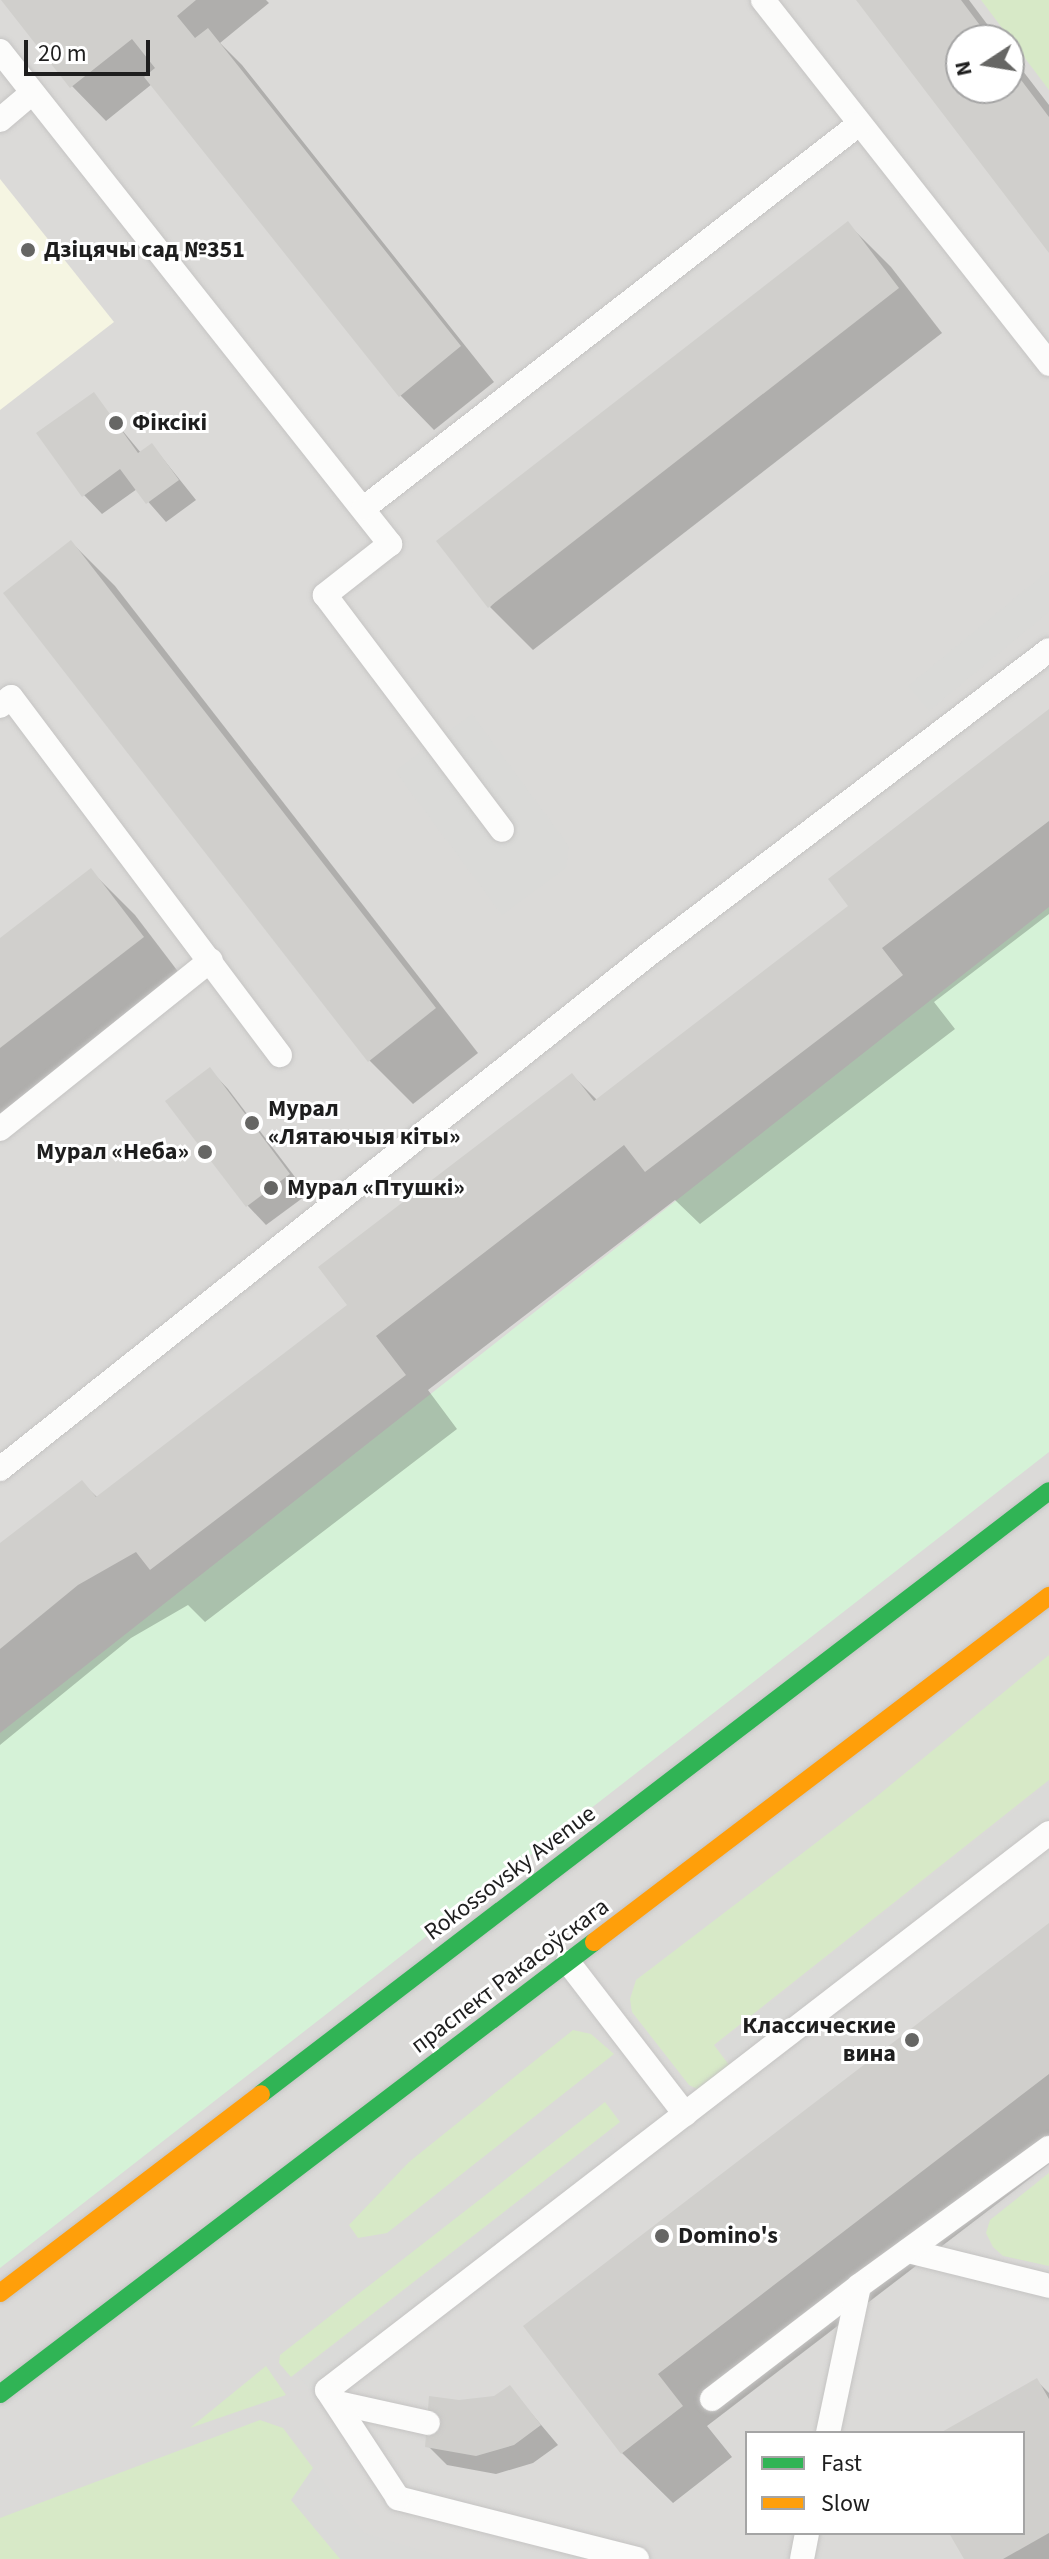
<!DOCTYPE html>
<meta charset="utf-8">
<style>
body{margin:0}
#map{position:relative;width:1049px;height:2559px;overflow:hidden;background:#ecebe7;font-family:"Source Sans 3",sans-serif}
div>[style]{position:absolute}
[style*='--x']{left:calc(var(--x)*1px);top:calc(var(--y)*1px);width:calc(var(--w)*1px);rotate:calc(var(--a)*1deg)}
.residential>*{inset:0;background:#dbdad8}
.education>*{inset:0;background:#f5f5e2}
.religious>*{inset:0;background:#dadad8}
.grass>*{inset:0;background:#d7e9c7}
.park>*{inset:0;background:#d5f2d7}
.shadow>*{inset:0;background:#0003}
.building>*{inset:0;background:#d0cfcc}
.roads{filter:drop-shadow(0 0 2px #c5c4c3) drop-shadow(0 0 2px #c5c4c3)}
.lane>*{height:24px;margin:-12px;padding:0 12px;transform-origin:12px;border-radius:12px;background:#fcfcfb}
.fast>*{height:18px;margin:-9px;padding:0 9px;transform-origin:9px;border-radius:9px;background:#30b455}
.slow>*{height:18px;margin:-9px;padding:0 9px;transform-origin:9px;border-radius:9px;background:#ff9f0a}
.dots>*{width:22px;height:22px;translate:-50% -50%;box-sizing:border-box;border:4px solid #fff;border-radius:50%}
span{translate:-50% -50%;white-space:nowrap;text-align:center;line-height:1.15;-webkit-text-stroke:6px #fff;paint-order:stroke}
.poi-label{font-size:24px;color:#1e1e1e;font-weight:700}
.left{translate:0 -50%;text-align:left}
.right{translate:-100% -50%;text-align:right}
.street-label{font-size:24px;color:#1e1e1e}
.legend{position:absolute;left:745px;top:2431px;width:280px;height:104px;box-sizing:border-box;background:#fff;border:2px solid #a5a5a5;margin:0;padding:10px 14px;list-style:none;font-size:24px;color:#1e1e1e}
.legend li{display:flex;align-items:center;gap:16px;height:40px}
.legend b{width:40px;border:2px solid #a5a5a5}
.north{position:absolute;left:945px;top:24px;width:80px;height:80px;box-sizing:border-box;background:#fff;border:2px solid #a5a5a5;border-radius:50%;rotate:258deg;font-size:22px;font-weight:700;line-height:32px;text-align:center;color:#1e1e1e}
.north::after{content:'';display:block;margin:auto;width:28px;height:36px;background:#666664;clip-path:polygon(50% 0,100% 100%,50% 72%,0 100%)}
.scale{position:absolute;left:24px;top:40px;width:126px;height:36px;box-sizing:border-box;border:4px solid #1e1e1e;border-top:0;padding-left:10px;font-size:24px;line-height:28px;white-space:nowrap;color:#1e1e1e;-webkit-text-stroke:6px #fff;paint-order:stroke}
</style>
<div id="map">
<div class="residential">
<div style="clip-path:polygon(evenodd,0 0,1049px 0,1049px 2559px,0 2559px,0 0,961px 40px,1009px 40px,1009px 88px,961px 88px,961px 40px,0 0,747px 2433px,1023px 2433px,1023px 2533px,747px 2533px,747px 2433px)"></div>
</div>
<div class="education">
<div style="clip-path:polygon(0 179px,114px 322px,0 410px)"></div>
</div>
<div class="religious">
<div style="clip-path:polygon(1049px 570px,1049px 612px,929px 711px,908px 686px)"></div>
<div style="clip-path:polygon(472px 714px,569px 846px,566px 868px,502px 915px,395px 771px)"></div>
<div style="clip-path:polygon(1049px 1784px,1049px 1822px,735px 2069px,717px 2045px)"></div>
<div style="clip-path:polygon(609px 2132px,626px 2155px,315px 2396px,297px 2374px)"></div>
<div style="clip-path:polygon(313px 2468px,364px 2533px,449px 2559px,340px 2559px,291px 2500px)"></div>
</div>
<div class="grass">
<div style="clip-path:polygon(981px 0,1049px 0,1049px 90px)"></div>
<div style="clip-path:polygon(1049px 1655px,1049px 1780px,714px 2045px,732px 2069px,699px 2090px,689px 2085px,632px 2012px,630px 1999px,636px 1980px,876px 1797px)"></div>
<div style="clip-path:polygon(573px 2030px,591px 2034px,614px 2054px,387px 2233px,358px 2238px,349px 2225px,409px 2162px)"></div>
<div style="clip-path:polygon(605px 2102px,620px 2122px,291px 2377px,279px 2363px,280px 2355px)"></div>
<div style="clip-path:polygon(1049px 2173px,1049px 2266px,1003px 2256px,993px 2247px,986px 2233px,990px 2220px)"></div>
<div style="clip-path:polygon(266px 2366px,286px 2395px,190px 2428px)"></div>
<div style="clip-path:polygon(260px 2420px,283px 2428px,313px 2468px,291px 2500px,340px 2559px,0 2559px,0 2518px)"></div>
</div>
<div class="park">
<div style="clip-path:polygon(1049px 907px,1049px 1452px,0 2268px,0 1733px)"></div>
</div>
<div class="shadow">
<div style="clip-path:polygon(3px 0,266px 0,269px 3px,220px 43px,242px 65px,494px 382px,434px 430px,400px 395px,152px 84px,106px 121px,72px 86px)"></div>
<div style="clip-path:polygon(859px 0,969px 0,999px 40px,961px 40px,961px 88px,1009px 88px,1009px 53px,1049px 105px,1049px 250px)"></div>
<div style="clip-path:polygon(847px 223px,891px 267px,942px 333px,533px 650px,490px 607px)"></div>
<div style="clip-path:polygon(93px 395px,141px 453px,152px 445px,196px 500px,166px 522px,137px 489px,102px 514px,84px 495px)"></div>
<div style="clip-path:polygon(71px 542px,115px 586px,478px 1053px,413px 1104px,369px 1060px)"></div>
<div style="clip-path:polygon(1049px 712px,1049px 914px,934px 1002px,955px 1029px,700px 1224px,675px 1200px,428px 1390px,457px 1429px,205px 1622px,188px 1605px,131px 1638px,0 1745px,0 1546px,82px 1483px,98px 1498px,350px 1306px,572px 1075px,598px 1101px,851px 907px)"></div>
<div style="clip-path:polygon(91px 871px,135px 915px,186px 982px,0 1125px,0 941px)"></div>
<div style="clip-path:polygon(210px 1070px,228px 1089px,308px 1194px,266px 1225px,248px 1206px,168px 1101px)"></div>
<div style="clip-path:polygon(1049px 1925px,1049px 2164px,707px 2426px,732px 2457px,673px 2503px,622px 2453px,525px 2326px)"></div>
<div style="clip-path:polygon(1037px 2381px,1049px 2393px,1049px 2559px,966px 2559px,951px 2533px,1023px 2533px,1023px 2433px,944px 2433px)"></div>
<div style="clip-path:polygon(510px 2388px,558px 2445px,533px 2463px,496px 2474px,447px 2465px,428px 2446px,459px 2402px,494px 2398px)"></div>
</div>
<div class="building">
<div style="clip-path:polygon(1px 0,196px 0,177px 16px,195px 38px,208px 28px,461px 346px,399px 397px,144px 77px,155px 68px,132px 39px,70px 88px)"></div>
<div style="clip-path:polygon(856px 0,961px 0,991px 40px,961px 40px,961px 88px,1009px 88px,1009px 64px,1049px 117px,1049px 253px)"></div>
<div style="clip-path:polygon(848px 221px,899px 288px,488px 608px,436px 541px)"></div>
<div style="clip-path:polygon(94px 392px,138px 453px,152px 443px,179px 480px,146px 504px,120px 469px,82px 497px,36px 433px)"></div>
<div style="clip-path:polygon(71px 540px,436px 1008px,368px 1062px,3px 593px)"></div>
<div style="clip-path:polygon(1049px 709px,1049px 821px,882px 948px,903px 975px,645px 1172px,624px 1145px,376px 1336px,406px 1375px,150px 1570px,136px 1552px,78px 1585px,0 1649px,0 1543px,82px 1480px,96px 1497px,347px 1305px,318px 1267px,572px 1073px,594px 1101px,646px 1061px,848px 906px,828px 879px)"></div>
<div style="clip-path:polygon(91px 868px,144px 937px,0 1048px,0 938px)"></div>
<div style="clip-path:polygon(210px 1067px,290px 1174px,246px 1207px,165px 1101px)"></div>
<div style="clip-path:polygon(1049px 1923px,1049px 2074px,658px 2374px,683px 2406px,621px 2454px,523px 2326px)"></div>
<div style="clip-path:polygon(1037px 2378px,1049px 2399px,1049px 2533px,1003px 2559px,964px 2559px,949px 2533px,1023px 2533px,1023px 2433px,940px 2433px)"></div>
<div style="clip-path:polygon(510px 2385px,541px 2425px,514px 2445px,476px 2456px,425px 2447px,429px 2396px,459px 2400px,494px 2396px)"></div>
</div>
<div class="roads">
<div class="lane">
<div style="--x:763;--y:0;--w:463;--a:51.8"></div>
<div style="--x:0;--y:51;--w:629;--a:51.65"></div>
<div style="--x:390;--y:544;--w:83;--a:141.9"></div>
<div style="--x:325;--y:595;--w:294;--a:53"></div>
<div style="--x:0;--y:120;--w:42;--a:-40.2"></div>
<div style="--x:364;--y:508;--w:626;--a:-37.8"></div>
<div style="--x:0;--y:706;--w:14;--a:-39"></div>
<div style="--x:11;--y:697;--w:448;--a:53.1"></div>
<div style="--x:0;--y:1129;--w:270;--a:-38.7"></div>
<div style="--x:0;--y:1469;--w:829;--a:-38.43"></div>
<div style="--x:649;--y:954;--w:502;--a:-37.23"></div>
<div style="--x:568;--y:1962;--w:192;--a:52.4"></div>
<div style="--x:908;--y:2251;--w:145;--a:13.9"></div>
<div style="--x:712;--y:2399;--w:185;--a:-37.5"></div>
<div style="--x:859;--y:2286;--w:235;--a:-36"></div>
<div style="--x:338;--y:2403;--w:92;--a:12.5"></div>
<div style="--x:828;--y:2433;--w:150;--a:-78.1"></div>
<div style="--x:637;--y:2559;--w:247;--a:-165.7"></div>
<div style="--x:398;--y:2498;--w:129;--a:-123.3"></div>
<div style="--x:327;--y:2390;--w:912;--a:-37.65"></div>
<div style="--x:802;--y:2559;--w:26;--a:-79"></div>
</div>
<div class="fast">
<div style="--x:261;--y:2094;--w:992;--a:-37.42"></div>
<div style="--x:0;--y:2394;--w:746;--a:-37.27"></div>
</div>
<div class="slow">
<div style="--x:594;--y:1942;--w:572;--a:-37.25"></div>
<div style="--x:0;--y:2293;--w:328;--a:-37.3"></div>
</div>
</div>
<div class="dots">
<div style="left:28px;top:250px;background:#666664"></div>
<div style="left:116px;top:423px;background:#666664"></div>
<div style="left:252px;top:1123px;background:#666664"></div>
<div style="left:205px;top:1152px;background:#666664"></div>
<div style="left:271px;top:1188px;background:#666664"></div>
<div style="left:912px;top:2040px;background:#666664"></div>
<div style="left:662px;top:2236px;background:#666664"></div>
</div>
<div class="poi-label">
<span class="left" style="left:44px;top:250px">Дзіцячы сад №351</span>
<span class="left" style="left:132px;top:423px">Фіксікі</span>
<span class="left" style="left:268px;top:1123px">Мурал<br>«Лятаючыя кіты»</span>
<span class="right" style="left:189px;top:1152px">Мурал «Неба»</span>
<span class="left" style="left:287px;top:1188px">Мурал «Птушкі»</span>
<span class="right" style="left:896px;top:2040px">Классические<br>вина</span>
<span class="left" style="left:678px;top:2236px">Domino's</span>
</div>
<div class="street-label">
<span style="left:510px;top:1873px;rotate:-37deg">Rokossovsky Avenue</span>
<span style="left:510px;top:1976px;rotate:-37deg">праспект Ракасоўскага</span>
</div>
<ul class="legend">
<li><b style="height:10px;background:#30b455"></b>Fast</li>
<li><b style="height:10px;background:#ff9f0a"></b>Slow</li>
</ul>
<div class="north">N</div>
<div class="scale">20 m</div>
</div>
